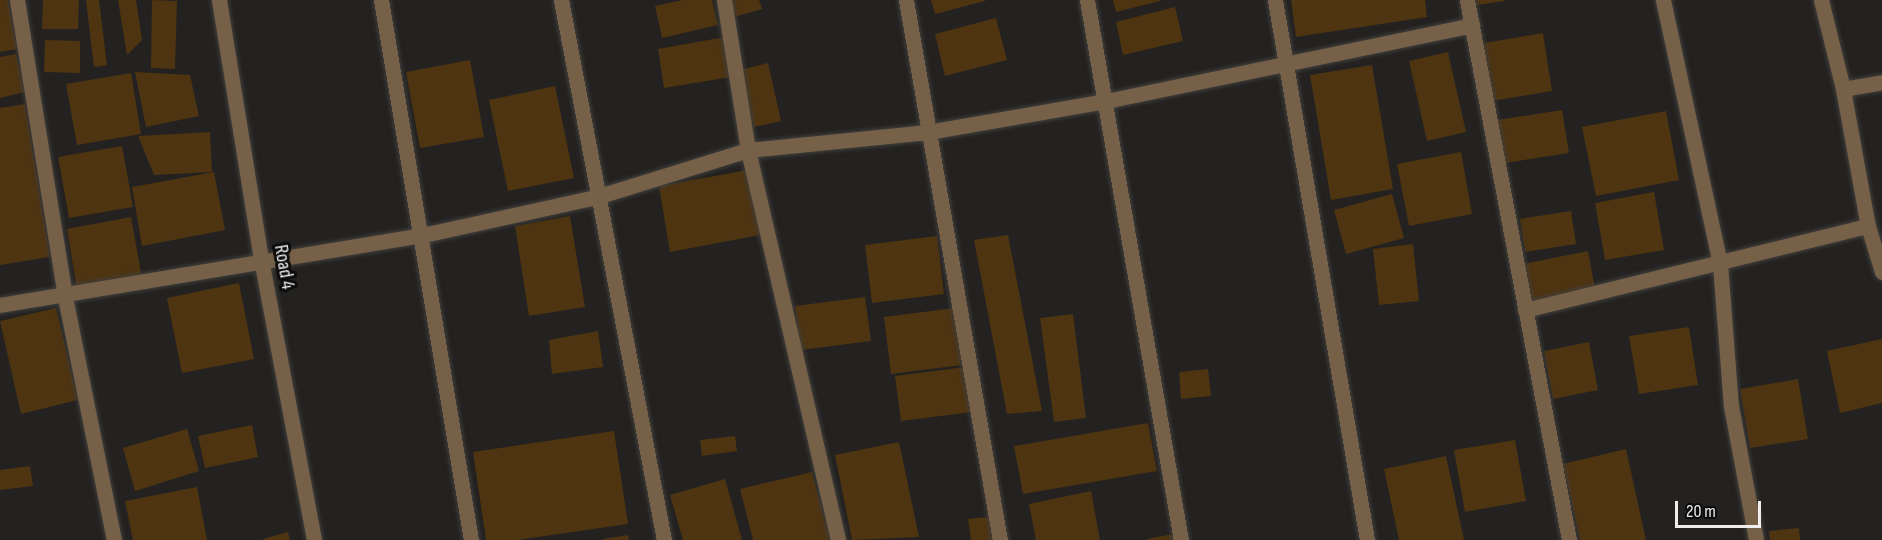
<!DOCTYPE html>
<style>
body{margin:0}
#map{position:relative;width:1882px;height:540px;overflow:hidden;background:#232220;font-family:"Sofia Sans Condensed",sans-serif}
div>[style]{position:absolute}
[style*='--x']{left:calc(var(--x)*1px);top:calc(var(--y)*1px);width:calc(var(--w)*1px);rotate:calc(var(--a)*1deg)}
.building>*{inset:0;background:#4e3411}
.roads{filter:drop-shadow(0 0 2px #403f3d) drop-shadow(0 0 2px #403f3d)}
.minor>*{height:15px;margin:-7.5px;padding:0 7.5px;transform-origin:7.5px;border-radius:7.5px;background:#766148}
span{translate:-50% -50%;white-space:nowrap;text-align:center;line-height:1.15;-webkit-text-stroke:6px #0c0b0b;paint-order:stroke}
.street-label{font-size:20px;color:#efeeed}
.scale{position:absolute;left:1675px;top:501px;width:86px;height:27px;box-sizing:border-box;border:3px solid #efeeed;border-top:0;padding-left:8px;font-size:18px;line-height:21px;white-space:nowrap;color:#efeeed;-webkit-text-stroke:4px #0c0b0b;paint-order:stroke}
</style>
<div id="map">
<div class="building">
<div style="clip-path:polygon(0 0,8px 0,17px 49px,0 52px)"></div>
<div style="clip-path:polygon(43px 0,79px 0,78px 29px,42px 29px)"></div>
<div style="clip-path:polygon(86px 0,99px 0,107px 65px,94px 67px)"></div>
<div style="clip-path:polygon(118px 0,136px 0,142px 40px,127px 55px)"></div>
<div style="clip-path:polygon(152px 0,177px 1px,175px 69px,151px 68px)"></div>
<div style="clip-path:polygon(683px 0,712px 0,718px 25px,662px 38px,655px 6px)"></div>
<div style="clip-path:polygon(730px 0,759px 0,762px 9px,734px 17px)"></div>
<div style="clip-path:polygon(931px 0,985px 0,985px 1px,935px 14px)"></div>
<div style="clip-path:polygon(1113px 0,1160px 0,1160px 1px,1116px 12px)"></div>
<div style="clip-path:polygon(1291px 0,1425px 0,1427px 17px,1296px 37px)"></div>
<div style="clip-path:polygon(1463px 0,1504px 0,1504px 1px,1464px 7px)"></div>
<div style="clip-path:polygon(1175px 7px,1183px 41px,1123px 55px,1116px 22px)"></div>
<div style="clip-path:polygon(996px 18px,1007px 60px,945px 76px,935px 34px)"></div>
<div style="clip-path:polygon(1543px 33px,1552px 91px,1492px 101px,1484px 43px)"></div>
<div style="clip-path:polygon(725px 37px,731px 77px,664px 88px,658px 49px)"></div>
<div style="clip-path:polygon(45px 40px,80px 41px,80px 73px,44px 72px)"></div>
<div style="clip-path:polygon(1448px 52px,1466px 132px,1427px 141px,1409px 61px)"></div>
<div style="clip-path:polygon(16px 54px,25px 92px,0 98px,0 57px)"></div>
<div style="clip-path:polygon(470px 60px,484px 137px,420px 148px,406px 72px)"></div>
<div style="clip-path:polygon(768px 63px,781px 121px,754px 127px,740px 70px)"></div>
<div style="clip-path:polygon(1372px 65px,1393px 189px,1331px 200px,1310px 75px)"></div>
<div style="clip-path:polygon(135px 72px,190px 75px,199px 116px,146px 127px)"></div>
<div style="clip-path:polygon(131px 73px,141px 134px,77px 145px,66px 84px)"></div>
<div style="clip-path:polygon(555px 86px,574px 178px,508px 191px,489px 100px)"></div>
<div style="clip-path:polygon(25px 104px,50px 257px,0 265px,0 108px)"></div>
<div style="clip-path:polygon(1562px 110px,1569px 153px,1498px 164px,1491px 121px)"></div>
<div style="clip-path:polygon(1666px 111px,1679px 180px,1596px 196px,1582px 127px)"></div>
<div style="clip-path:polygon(210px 132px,212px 172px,154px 175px,138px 136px)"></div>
<div style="clip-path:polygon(122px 146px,133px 207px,69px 218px,58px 157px)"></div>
<div style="clip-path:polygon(1461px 152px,1472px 214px,1409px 226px,1397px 164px)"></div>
<div style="clip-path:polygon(748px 170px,760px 235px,670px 252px,659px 186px)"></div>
<div style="clip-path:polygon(214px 172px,225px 230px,142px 246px,132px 187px)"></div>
<div style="clip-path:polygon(1654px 192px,1664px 250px,1605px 260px,1595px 203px)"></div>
<div style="clip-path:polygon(1392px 194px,1404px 238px,1346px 254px,1334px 210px)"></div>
<div style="clip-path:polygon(1571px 211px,1576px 244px,1525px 252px,1520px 219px)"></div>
<div style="clip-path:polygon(570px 216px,585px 307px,529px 316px,515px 226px)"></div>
<div style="clip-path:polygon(131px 217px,142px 278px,77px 290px,67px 229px)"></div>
<div style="clip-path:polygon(1008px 235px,1042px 411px,1007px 414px,974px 240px)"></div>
<div style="clip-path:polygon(937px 236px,944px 294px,872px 303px,865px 245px)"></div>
<div style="clip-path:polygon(1413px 244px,1419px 301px,1379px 305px,1373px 249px)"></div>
<div style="clip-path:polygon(1588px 251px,1595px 289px,1531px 301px,1523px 264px)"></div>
<div style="clip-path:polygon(239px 283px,254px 359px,182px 373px,167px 298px)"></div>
<div style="clip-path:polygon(865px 297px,871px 341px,801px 350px,795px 306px)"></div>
<div style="clip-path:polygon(56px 308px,78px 400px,21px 414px,0 321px)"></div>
<div style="clip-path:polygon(955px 308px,962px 365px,891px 374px,884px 317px)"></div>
<div style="clip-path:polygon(1073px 314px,1086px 418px,1054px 422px,1040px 318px)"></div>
<div style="clip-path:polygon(1689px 327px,1698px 385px,1639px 394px,1629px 336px)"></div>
<div style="clip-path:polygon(598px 331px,603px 367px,552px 374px,549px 340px)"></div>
<div style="clip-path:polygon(1882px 339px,1882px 403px,1840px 413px,1827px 351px)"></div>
<div style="clip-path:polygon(1589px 342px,1598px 390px,1553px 399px,1544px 351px)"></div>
<div style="clip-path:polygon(966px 367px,972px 412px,901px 421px,895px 376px)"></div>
<div style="clip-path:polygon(1208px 369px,1211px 396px,1181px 399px,1179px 372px)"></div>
<div style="clip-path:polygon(1798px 379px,1808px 439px,1750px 448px,1740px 389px)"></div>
<div style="clip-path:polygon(1148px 423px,1157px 471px,1023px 494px,1014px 446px)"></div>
<div style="clip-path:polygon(252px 425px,258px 457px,205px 468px,198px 436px)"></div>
<div style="clip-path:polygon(187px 429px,199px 471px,135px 491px,123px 448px)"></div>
<div style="clip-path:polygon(614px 431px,628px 524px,517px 540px,486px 540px,473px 452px)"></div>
<div style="clip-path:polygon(735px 436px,737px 451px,702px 456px,700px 440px)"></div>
<div style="clip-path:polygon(1515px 440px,1526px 501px,1465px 512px,1454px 450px)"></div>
<div style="clip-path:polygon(899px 442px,919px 537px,852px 540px,835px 455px)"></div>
<div style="clip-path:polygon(1626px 449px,1646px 540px,1580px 540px,1563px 464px)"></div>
<div style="clip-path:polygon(1446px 456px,1464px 540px,1399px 540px,1384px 469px)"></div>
<div style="clip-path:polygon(30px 466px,33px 486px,0 490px,0 470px)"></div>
<div style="clip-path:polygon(812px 472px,830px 540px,753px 540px,740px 489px)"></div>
<div style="clip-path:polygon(725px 479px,742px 540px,683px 540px,670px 495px)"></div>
<div style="clip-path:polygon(197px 487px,207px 540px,133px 540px,125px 501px)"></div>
<div style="clip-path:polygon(1091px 491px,1100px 540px,1036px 540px,1029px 504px)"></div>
<div style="clip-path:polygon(989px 517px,992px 540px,971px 540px,968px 519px)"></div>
<div style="clip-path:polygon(1799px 528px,1800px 540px,1770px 540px,1769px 531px)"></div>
<div style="clip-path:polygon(288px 532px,290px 540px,264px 540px,263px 539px)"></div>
<div style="clip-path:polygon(1173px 534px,1175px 540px,1147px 540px,1147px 539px)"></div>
<div style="clip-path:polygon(628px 535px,629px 540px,603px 540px,603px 539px)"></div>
</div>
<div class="roads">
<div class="minor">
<div style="--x:17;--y:0;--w:301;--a:80.8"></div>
<div style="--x:65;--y:297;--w:248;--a:78.6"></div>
<div style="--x:219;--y:0;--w:262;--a:80.8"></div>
<div style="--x:261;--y:259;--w:286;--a:79.3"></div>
<div style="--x:381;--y:0;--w:547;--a:80.54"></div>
<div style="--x:561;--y:0;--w:550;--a:79.2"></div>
<div style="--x:724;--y:0;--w:152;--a:80.9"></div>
<div style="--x:748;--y:150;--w:400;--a:77"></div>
<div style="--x:906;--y:0;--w:548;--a:80.13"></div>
<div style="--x:1087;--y:0;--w:548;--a:80.13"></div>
<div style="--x:1275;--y:0;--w:548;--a:80.33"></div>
<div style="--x:1467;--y:0;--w:550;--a:79.3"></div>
<div style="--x:1663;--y:0;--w:270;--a:77.8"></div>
<div style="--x:1720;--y:264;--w:142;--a:85.6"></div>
<div style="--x:1731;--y:406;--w:136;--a:79.4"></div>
<div style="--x:1821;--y:0;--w:92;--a:76.1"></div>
<div style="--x:1843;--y:89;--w:139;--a:79.7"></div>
<div style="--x:1868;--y:226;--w:48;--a:73.1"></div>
<div style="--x:1843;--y:89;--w:40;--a:-10"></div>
<div style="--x:0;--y:305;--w:429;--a:-9.4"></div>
<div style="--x:423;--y:235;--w:177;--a:-12.4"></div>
<div style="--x:596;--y:197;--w:159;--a:-17.2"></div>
<div style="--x:748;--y:150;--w:181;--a:-5.7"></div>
<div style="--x:928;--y:132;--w:181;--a:-9.9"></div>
<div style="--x:1106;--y:101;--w:374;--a:-11.7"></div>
<div style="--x:1525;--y:310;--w:353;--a:-13.8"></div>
</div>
</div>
<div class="street-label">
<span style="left:284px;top:267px;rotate:80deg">Road 4</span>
</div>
<div class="scale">20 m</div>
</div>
